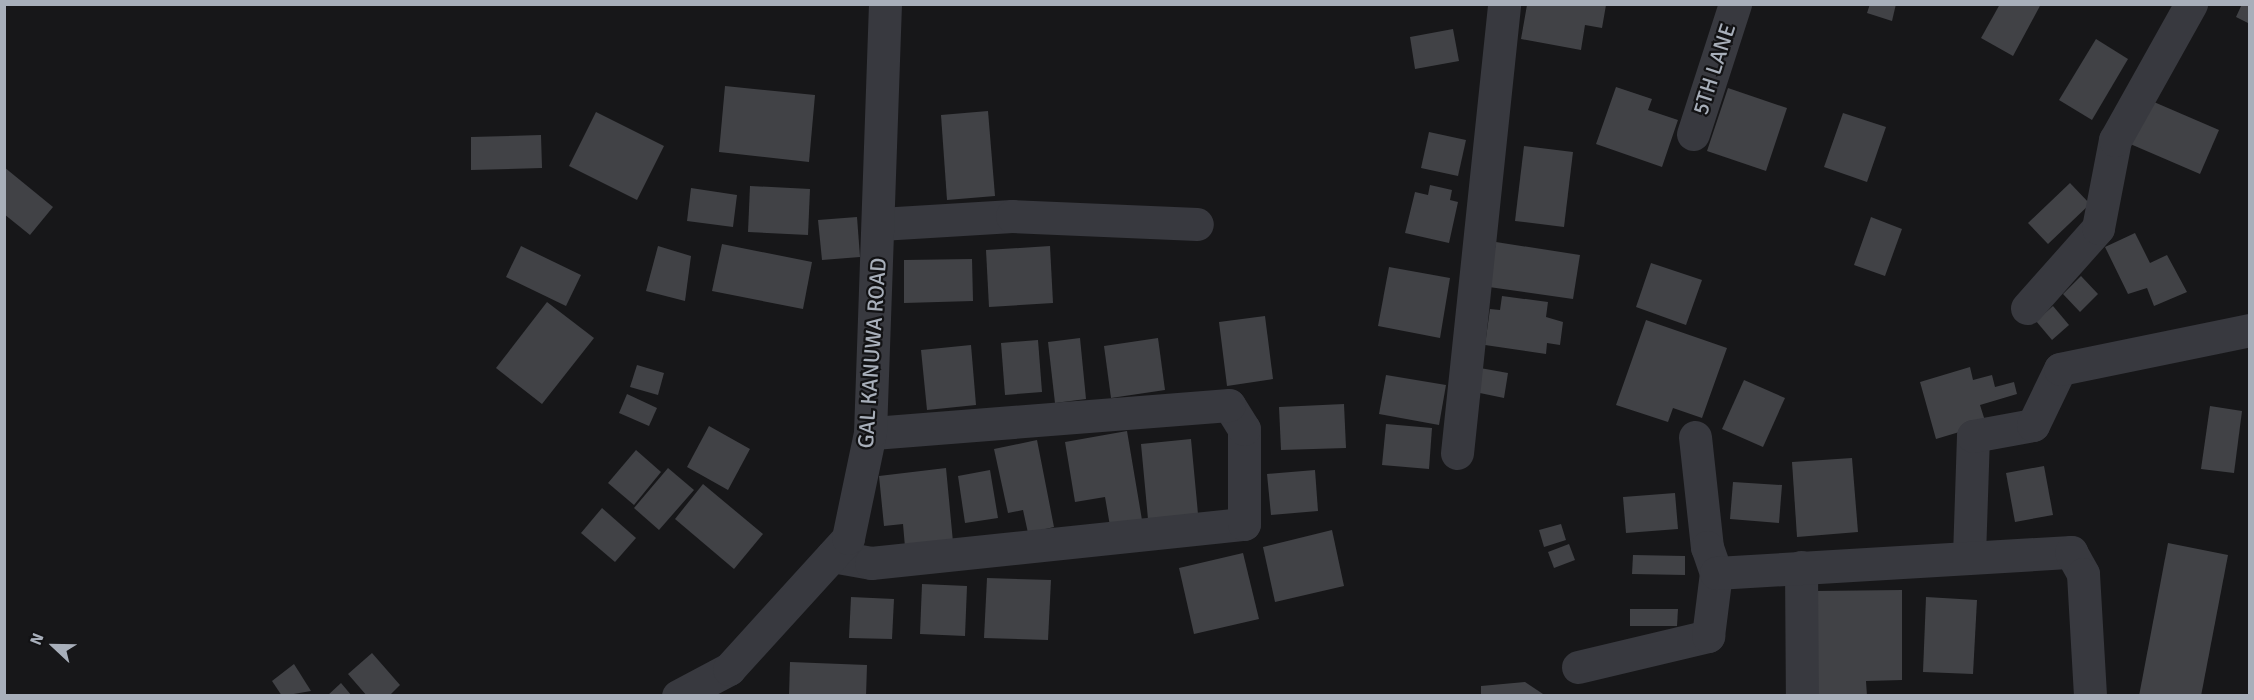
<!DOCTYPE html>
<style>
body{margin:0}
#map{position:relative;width:2254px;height:700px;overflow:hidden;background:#171719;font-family:Signika,sans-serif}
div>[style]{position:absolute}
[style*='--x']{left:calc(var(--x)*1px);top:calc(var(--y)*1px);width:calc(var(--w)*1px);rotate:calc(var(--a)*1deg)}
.building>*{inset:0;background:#414246}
.minor>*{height:33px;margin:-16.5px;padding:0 16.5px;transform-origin:16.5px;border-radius:16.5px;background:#38393f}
span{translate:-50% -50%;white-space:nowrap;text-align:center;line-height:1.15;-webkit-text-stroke:4.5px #121214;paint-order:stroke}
.street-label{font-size:22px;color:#a8afba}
.frame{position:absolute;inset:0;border:6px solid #a8afba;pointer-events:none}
.north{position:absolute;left:24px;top:616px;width:60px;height:60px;-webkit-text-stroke:4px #121214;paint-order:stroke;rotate:292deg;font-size:16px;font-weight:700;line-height:24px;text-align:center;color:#a8afba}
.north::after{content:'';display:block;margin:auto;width:21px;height:27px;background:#a8afba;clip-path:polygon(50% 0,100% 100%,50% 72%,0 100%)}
</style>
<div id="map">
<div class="building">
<div style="clip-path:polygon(1870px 4px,1896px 4px,1892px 21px,1867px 13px)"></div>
<div style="clip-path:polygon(2000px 4px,2041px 4px,2013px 56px,1981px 38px)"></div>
<div style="clip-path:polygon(2242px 4px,2250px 4px,2250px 24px,2236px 17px)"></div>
<div style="clip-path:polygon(1527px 5px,1606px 5px,1602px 28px,1585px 25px,1581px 50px,1521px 39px)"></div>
<div style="clip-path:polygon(1453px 29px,1459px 61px,1415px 69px,1410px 37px)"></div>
<div style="clip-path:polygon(2096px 39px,2128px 59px,2092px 120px,2059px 100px)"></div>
<div style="clip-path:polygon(725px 86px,815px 95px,809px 162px,719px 152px)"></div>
<div style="clip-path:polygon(1616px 87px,1652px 99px,1648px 110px,1678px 120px,1662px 167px,1596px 144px)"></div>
<div style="clip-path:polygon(1728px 88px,1787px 108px,1766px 171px,1707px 151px)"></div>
<div style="clip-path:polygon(2147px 99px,2219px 130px,2200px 174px,2128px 143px)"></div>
<div style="clip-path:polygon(988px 111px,995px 196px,947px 200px,941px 115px)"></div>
<div style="clip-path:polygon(596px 112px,664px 146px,637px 200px,569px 166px)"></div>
<div style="clip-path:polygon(1843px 113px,1886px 127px,1867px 182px,1824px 167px)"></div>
<div style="clip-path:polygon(1429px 132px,1466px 140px,1458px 176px,1421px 168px)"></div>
<div style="clip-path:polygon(541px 135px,542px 168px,471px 170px,471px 137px)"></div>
<div style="clip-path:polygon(1524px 146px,1573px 152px,1564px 227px,1515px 221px)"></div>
<div style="clip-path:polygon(4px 167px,53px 207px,30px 235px,4px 214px)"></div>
<div style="clip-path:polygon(2070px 183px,2090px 204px,2048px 244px,2028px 223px)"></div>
<div style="clip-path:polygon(1430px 185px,1452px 190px,1450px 200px,1458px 202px,1449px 243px,1405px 233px,1415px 192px,1428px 195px)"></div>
<div style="clip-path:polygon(750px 186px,810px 189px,808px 235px,748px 232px)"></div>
<div style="clip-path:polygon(691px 188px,737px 195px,733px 227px,687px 221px)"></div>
<div style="clip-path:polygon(857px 217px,860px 257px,822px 260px,818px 220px)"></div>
<div style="clip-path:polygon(1871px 217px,1902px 229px,1885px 276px,1854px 265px)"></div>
<div style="clip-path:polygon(2135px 233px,2150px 263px,2167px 255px,2187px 292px,2154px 306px,2147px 288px,2128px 294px,2105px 247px)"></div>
<div style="clip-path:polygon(1496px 242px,1580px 255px,1573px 299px,1489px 287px)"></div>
<div style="clip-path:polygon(722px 244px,812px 262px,803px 309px,712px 291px)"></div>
<div style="clip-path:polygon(521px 246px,581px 275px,566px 306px,506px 277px)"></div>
<div style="clip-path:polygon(658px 246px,691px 256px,685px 301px,646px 291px)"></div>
<div style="clip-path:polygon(1050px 246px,1053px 303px,989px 307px,986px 250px)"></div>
<div style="clip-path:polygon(972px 259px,973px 301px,904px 303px,904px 260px)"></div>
<div style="clip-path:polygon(1651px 263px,1702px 280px,1686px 325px,1636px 307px)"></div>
<div style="clip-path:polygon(1389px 267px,1450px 278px,1440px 338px,1378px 326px)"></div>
<div style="clip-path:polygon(2081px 276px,2098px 294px,2080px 312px,2063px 294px)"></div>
<div style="clip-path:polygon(1502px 296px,1548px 302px,1546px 317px,1563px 322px,1560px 345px,1547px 343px,1546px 354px,1485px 345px,1490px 309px,1500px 310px)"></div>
<div style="clip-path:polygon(547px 302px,594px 338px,542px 404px,496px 368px)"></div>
<div style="clip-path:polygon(2053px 306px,2069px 325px,2052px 340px,2036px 321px)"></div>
<div style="clip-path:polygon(1265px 316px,1273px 379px,1227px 386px,1219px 322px)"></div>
<div style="clip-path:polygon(1646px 320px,1727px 348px,1702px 418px,1673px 408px,1668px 422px,1616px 405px)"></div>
<div style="clip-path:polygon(1080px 338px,1086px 399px,1055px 403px,1048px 342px)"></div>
<div style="clip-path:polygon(1158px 338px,1165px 390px,1111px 398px,1104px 346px)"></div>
<div style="clip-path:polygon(1038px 340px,1042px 392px,1005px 395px,1001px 343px)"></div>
<div style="clip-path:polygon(971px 345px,976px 405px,927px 410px,921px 350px)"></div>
<div style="clip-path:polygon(637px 365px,664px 373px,658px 395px,630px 387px)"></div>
<div style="clip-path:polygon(1970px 367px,1973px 380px,1992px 375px,1995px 387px,2014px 382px,2017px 394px,1980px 405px,1986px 424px,1936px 439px,1920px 382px)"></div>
<div style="clip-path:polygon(1480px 368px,1508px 373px,1504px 398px,1475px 392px)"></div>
<div style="clip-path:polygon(1386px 375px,1446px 385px,1439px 425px,1379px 414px)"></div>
<div style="clip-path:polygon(1744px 380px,1785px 398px,1763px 447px,1722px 429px)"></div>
<div style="clip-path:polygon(627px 394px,657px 408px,649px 426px,619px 413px)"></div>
<div style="clip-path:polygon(1344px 404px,1346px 448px,1281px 450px,1279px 407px)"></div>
<div style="clip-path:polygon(2210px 406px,2242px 411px,2234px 473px,2201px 469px)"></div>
<div style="clip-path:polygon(1386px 424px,1432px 428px,1429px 469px,1382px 465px)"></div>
<div style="clip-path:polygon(709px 426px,750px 449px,728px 490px,687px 467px)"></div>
<div style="clip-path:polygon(1127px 431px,1142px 520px,1110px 526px,1105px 497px,1075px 502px,1065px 442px)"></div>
<div style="clip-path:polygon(1191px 439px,1198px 514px,1148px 519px,1141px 444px)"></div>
<div style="clip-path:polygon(1037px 440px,1054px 527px,1028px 533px,1023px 510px,1008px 513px,994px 449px)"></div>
<div style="clip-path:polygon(636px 450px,661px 472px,634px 505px,608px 483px)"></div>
<div style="clip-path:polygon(1852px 458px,1858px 532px,1797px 537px,1792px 462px)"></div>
<div style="clip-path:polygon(2044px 466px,2053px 515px,2015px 522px,2006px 473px)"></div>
<div style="clip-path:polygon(668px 468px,694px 490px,659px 530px,634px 508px)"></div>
<div style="clip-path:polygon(946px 468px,953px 542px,905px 547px,903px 524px,884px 526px,879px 476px)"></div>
<div style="clip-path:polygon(990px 470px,998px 518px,965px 523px,958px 476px)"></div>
<div style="clip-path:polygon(1315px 470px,1318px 511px,1271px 515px,1267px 474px)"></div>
<div style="clip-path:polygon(1733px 482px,1782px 485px,1779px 523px,1730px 519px)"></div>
<div style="clip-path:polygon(703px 484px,763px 534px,734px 569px,675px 519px)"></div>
<div style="clip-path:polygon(1675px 493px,1678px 529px,1626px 533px,1623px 497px)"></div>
<div style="clip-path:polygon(602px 508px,636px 538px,615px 562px,581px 533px)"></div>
<div style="clip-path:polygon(1561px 524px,1566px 540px,1544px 547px,1539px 530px)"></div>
<div style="clip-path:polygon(1332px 530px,1344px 586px,1275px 602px,1263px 547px)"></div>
<div style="clip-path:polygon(2168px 543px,2228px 555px,2201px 696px,2139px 696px)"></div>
<div style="clip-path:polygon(1569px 544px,1575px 560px,1554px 568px,1548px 552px)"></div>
<div style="clip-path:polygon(1243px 553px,1259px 619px,1194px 634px,1179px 568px)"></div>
<div style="clip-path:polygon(1633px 555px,1685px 556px,1685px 575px,1632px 574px)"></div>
<div style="clip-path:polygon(987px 578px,1051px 580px,1048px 640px,984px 638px)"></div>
<div style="clip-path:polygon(922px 584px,967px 586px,965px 636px,920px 634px)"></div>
<div style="clip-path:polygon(1902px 590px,1902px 680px,1866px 681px,1867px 696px,1814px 696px,1814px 591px)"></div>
<div style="clip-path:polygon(851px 597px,894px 599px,892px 639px,849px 638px)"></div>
<div style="clip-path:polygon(1926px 597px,1977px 600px,1973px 674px,1923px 672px)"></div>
<div style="clip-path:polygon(1630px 609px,1678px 609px,1677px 626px,1630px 626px)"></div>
<div style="clip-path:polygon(372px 653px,400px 685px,389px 696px,367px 696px,348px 674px)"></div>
<div style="clip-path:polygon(790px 662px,867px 665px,866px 696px,789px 696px)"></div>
<div style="clip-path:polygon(294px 664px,311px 691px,282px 696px,272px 681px)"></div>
<div style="clip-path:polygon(1525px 682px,1546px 696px,1481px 696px,1481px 686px)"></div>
<div style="clip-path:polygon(341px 683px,352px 696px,327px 696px)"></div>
</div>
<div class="minor">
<div style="--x:1693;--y:134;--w:137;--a:-72.1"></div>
<div style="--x:880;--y:224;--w:132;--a:-3.5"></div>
<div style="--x:1012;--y:216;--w:185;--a:2.5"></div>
<div style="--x:2027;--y:308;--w:107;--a:-48.4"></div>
<div style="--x:2098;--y:228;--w:90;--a:-79.1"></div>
<div style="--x:2115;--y:140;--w:156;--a:-60.8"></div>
<div style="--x:1695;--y:437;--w:111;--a:83.8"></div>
<div style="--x:1707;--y:547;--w:28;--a:71"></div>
<div style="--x:1457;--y:453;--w:451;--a:-84"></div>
<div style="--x:832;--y:556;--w:40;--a:10"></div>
<div style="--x:871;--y:563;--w:375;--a:-6"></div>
<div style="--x:1244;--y:524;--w:95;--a:-90"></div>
<div style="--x:1244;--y:429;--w:28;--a:-122"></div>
<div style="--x:1229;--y:405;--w:360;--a:175.5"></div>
<div style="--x:1969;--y:556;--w:120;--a:-88.1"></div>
<div style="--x:1973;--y:436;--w:61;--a:-10.4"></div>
<div style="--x:2033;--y:425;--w:62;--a:-64.3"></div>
<div style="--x:2060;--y:369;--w:194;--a:-11.6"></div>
<div style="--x:1801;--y:567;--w:129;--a:89.6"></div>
<div style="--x:1578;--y:667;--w:134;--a:-13.4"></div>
<div style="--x:1708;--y:636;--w:64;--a:-82.8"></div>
<div style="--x:1716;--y:573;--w:356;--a:-3.4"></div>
<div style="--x:2071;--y:552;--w:25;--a:61"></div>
<div style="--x:2083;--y:574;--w:122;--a:86.7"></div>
<div style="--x:678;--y:696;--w:58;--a:-27.9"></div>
<div style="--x:729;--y:669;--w:177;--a:-47.7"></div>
<div style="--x:848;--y:538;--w:107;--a:-78.2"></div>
<div style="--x:870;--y:433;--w:429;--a:-88"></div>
</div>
<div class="street-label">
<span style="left:1714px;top:69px;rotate:-72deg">5TH LANE</span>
<span style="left:872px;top:353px;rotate:-86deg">GAL KANUWA ROAD</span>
</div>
<div class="frame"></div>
<div class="north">N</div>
</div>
